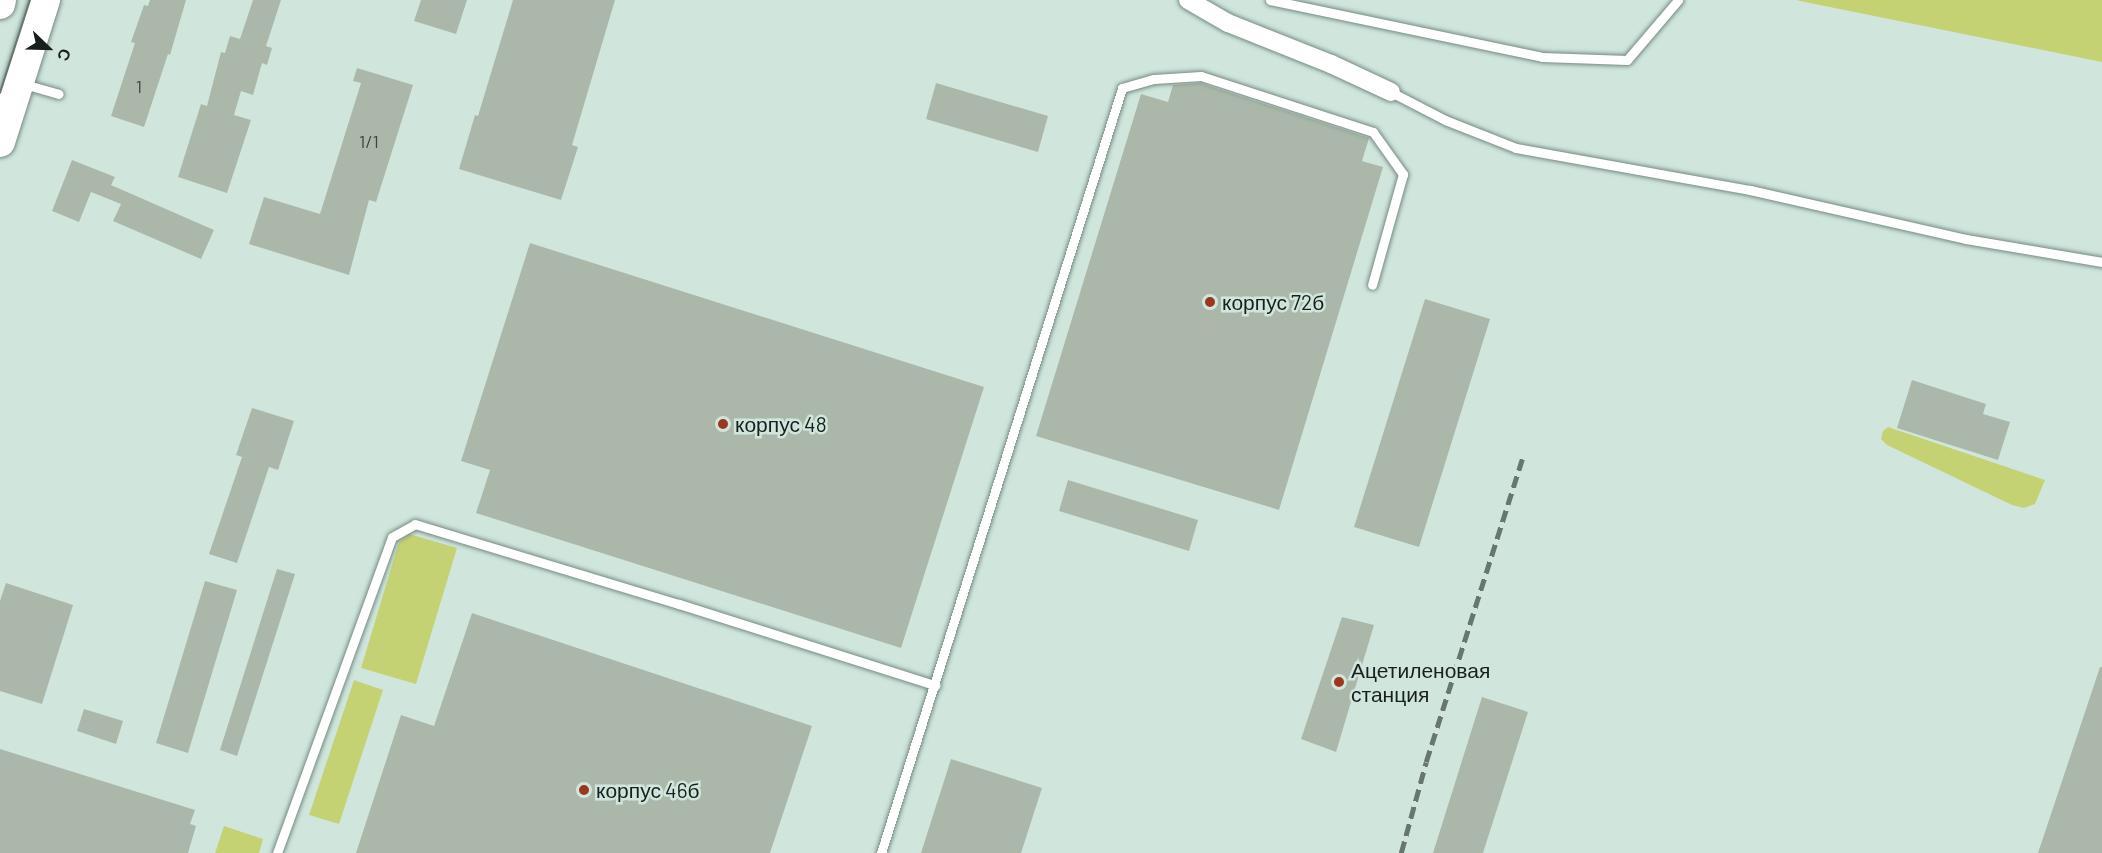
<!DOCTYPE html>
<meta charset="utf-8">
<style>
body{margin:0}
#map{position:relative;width:2102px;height:853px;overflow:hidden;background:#d0e6dd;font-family:Barlow,sans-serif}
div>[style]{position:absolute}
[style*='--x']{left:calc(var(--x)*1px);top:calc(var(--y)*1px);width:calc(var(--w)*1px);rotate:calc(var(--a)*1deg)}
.green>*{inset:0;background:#c5d274}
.building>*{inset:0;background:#abb8a9}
.roads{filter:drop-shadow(0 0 2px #768a82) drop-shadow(0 0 2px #768a82)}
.service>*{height:9px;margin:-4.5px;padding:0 4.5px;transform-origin:4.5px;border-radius:4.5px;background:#fff}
.minor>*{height:18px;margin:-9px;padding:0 9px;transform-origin:9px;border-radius:9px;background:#fff}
.primary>*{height:30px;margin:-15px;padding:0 15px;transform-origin:15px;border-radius:15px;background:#fff}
.tram>*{height:1.5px;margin:-0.75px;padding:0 0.75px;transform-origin:0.75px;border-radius:0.75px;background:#687670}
.rail>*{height:4.5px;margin-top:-2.25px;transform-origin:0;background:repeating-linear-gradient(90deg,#687670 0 12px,transparent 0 18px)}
.dots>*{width:16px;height:16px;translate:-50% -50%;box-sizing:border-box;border:3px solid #d0e6dd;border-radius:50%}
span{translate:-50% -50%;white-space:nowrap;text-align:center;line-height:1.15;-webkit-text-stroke:5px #d0e6dd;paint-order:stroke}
.number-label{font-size:18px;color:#3d4640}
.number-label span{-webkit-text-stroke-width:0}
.poi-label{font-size:21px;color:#18201d}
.left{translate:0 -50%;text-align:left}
.north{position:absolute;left:18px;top:18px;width:60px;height:60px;-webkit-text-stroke:4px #d0e6dd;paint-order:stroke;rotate:113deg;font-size:16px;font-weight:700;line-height:24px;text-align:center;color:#18201d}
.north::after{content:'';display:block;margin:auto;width:21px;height:27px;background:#18201d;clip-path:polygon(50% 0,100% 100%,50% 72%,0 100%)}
</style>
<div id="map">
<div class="green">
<div style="clip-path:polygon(1797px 0,2102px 0,2102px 62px,1800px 1px)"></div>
<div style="clip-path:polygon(1888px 427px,2045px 480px,2035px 504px,2024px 508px,2012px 505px,1887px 445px,1881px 439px,1883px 431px)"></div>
<div style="clip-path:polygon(409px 534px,457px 548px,416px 684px,361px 668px,399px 542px)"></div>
<div style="clip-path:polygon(354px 680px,383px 690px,339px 824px,309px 815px)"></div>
<div style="clip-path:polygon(224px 826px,263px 839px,259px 853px,215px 853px)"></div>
</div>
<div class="building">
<div style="clip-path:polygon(150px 0,186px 0,170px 55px,168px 54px,144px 127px,111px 116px,135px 43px,131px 42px,144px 5px,148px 6px)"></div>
<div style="clip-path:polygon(253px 0,281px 0,266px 46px,272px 48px,267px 65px,262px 63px,253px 95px,241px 91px,234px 115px,251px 120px,227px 193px,178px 177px,201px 104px,207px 106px,221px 52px,225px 53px,230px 36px,240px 39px)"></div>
<div style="clip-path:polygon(421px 0,467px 0,456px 34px,414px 21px)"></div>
<div style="clip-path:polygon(513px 0,615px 0,572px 145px,578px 147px,561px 200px,459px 169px,475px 115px,478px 116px)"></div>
<div style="clip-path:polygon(357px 68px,413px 85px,376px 202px,369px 200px,349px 275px,249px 244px,264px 197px,320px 214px,361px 83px,353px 81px)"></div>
<div style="clip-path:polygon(936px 83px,1048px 116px,1038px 152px,926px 119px)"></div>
<div style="clip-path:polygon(1200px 83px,1369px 138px,1362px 161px,1383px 167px,1279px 510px,1036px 436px,1141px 94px,1168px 102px,1173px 85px)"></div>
<div style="clip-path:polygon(72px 160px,115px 177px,111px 185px,214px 230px,201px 259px,113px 221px,121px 204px,91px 192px,79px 222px,52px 211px)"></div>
<div style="clip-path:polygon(530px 243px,984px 387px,901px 648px,476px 513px,490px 470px,461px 461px)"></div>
<div style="clip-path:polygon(1425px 299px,1490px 319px,1419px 547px,1354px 527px)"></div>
<div style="clip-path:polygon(1912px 380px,1986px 404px,1983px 414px,2010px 422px,1998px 460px,1897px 428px)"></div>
<div style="clip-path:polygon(252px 408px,294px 421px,278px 470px,269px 467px,237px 563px,209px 554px,242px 457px,236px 455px)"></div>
<div style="clip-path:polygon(1068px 480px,1198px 520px,1189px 551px,1059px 511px)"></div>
<div style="clip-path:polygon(277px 569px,295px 574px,237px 756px,220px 750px)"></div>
<div style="clip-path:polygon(205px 581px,237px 590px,188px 753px,156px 743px)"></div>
<div style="clip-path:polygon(6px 583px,73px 605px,42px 704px,0 691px,0 601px)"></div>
<div style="clip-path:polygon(472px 613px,812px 726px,770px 853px,356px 853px,401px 715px,434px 726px)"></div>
<div style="clip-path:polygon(1342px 617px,1374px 625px,1336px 752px,1301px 739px)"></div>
<div style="clip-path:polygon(2100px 667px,2102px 667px,2102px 853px,2038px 853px)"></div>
<div style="clip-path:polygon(1482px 697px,1528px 712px,1483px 853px,1433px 853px)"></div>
<div style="clip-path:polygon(84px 709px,123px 721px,116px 744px,77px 731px)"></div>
<div style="clip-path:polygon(0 749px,195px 810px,190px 824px,196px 826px,188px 853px,0 853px)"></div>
<div style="clip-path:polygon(951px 759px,1042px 788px,1021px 853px,921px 853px)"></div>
</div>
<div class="roads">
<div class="service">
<div style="--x:1270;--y:0;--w:278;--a:11.8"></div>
<div style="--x:1542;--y:57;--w:85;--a:2"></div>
<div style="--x:1627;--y:60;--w:79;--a:-49.6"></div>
<div style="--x:24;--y:84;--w:36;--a:16"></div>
<div style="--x:1391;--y:92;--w:61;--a:27.4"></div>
<div style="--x:1445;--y:120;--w:76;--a:21.5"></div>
<div style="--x:1516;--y:148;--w:238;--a:10.2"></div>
<div style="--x:1750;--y:190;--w:221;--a:12.8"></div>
<div style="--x:1966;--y:239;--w:138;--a:9.6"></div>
<div style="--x:277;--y:853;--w:336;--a:-70"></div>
<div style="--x:392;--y:537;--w:26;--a:-29"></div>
<div style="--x:415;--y:524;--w:276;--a:16.9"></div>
<div style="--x:679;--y:604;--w:269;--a:17.6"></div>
<div style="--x:881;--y:853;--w:802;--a:-72.51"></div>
<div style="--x:1122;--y:88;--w:33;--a:-16"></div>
<div style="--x:1154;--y:79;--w:47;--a:-3.7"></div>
<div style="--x:1201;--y:76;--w:181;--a:18"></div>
<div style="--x:1373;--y:132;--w:52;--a:54.5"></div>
<div style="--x:1403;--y:174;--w:115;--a:105.6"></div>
</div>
<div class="minor">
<div style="--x:1188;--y:0;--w:46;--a:29.9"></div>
<div style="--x:1228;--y:23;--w:111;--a:21.7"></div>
<div style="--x:1331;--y:64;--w:66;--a:25"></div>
</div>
<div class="primary">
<div style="--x:0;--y:4;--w:4;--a:-76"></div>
<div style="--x:0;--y:142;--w:149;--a:-72.4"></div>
</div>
</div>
<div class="tram">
<div style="--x:0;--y:93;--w:98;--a:-72.1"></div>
</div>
<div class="rail">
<div style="--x:1401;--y:853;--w:94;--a:-74.6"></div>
<div style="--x:1426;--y:762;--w:318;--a:-72.4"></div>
</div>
<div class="dots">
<div style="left:1210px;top:302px;background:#9e351e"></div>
<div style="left:723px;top:424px;background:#9e351e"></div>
<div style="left:1339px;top:682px;background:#9e351e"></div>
<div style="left:584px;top:790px;background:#9e351e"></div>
</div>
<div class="number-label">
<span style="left:139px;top:86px">1</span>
<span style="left:369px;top:141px">1/1</span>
</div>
<div class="poi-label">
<span class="left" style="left:1222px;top:302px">корпус 72б</span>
<span class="left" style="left:735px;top:424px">корпус 48</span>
<span class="left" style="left:1351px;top:682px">Ацетиленовая<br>станция</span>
<span class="left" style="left:596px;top:790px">корпус 46б</span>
</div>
<div class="north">С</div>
</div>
